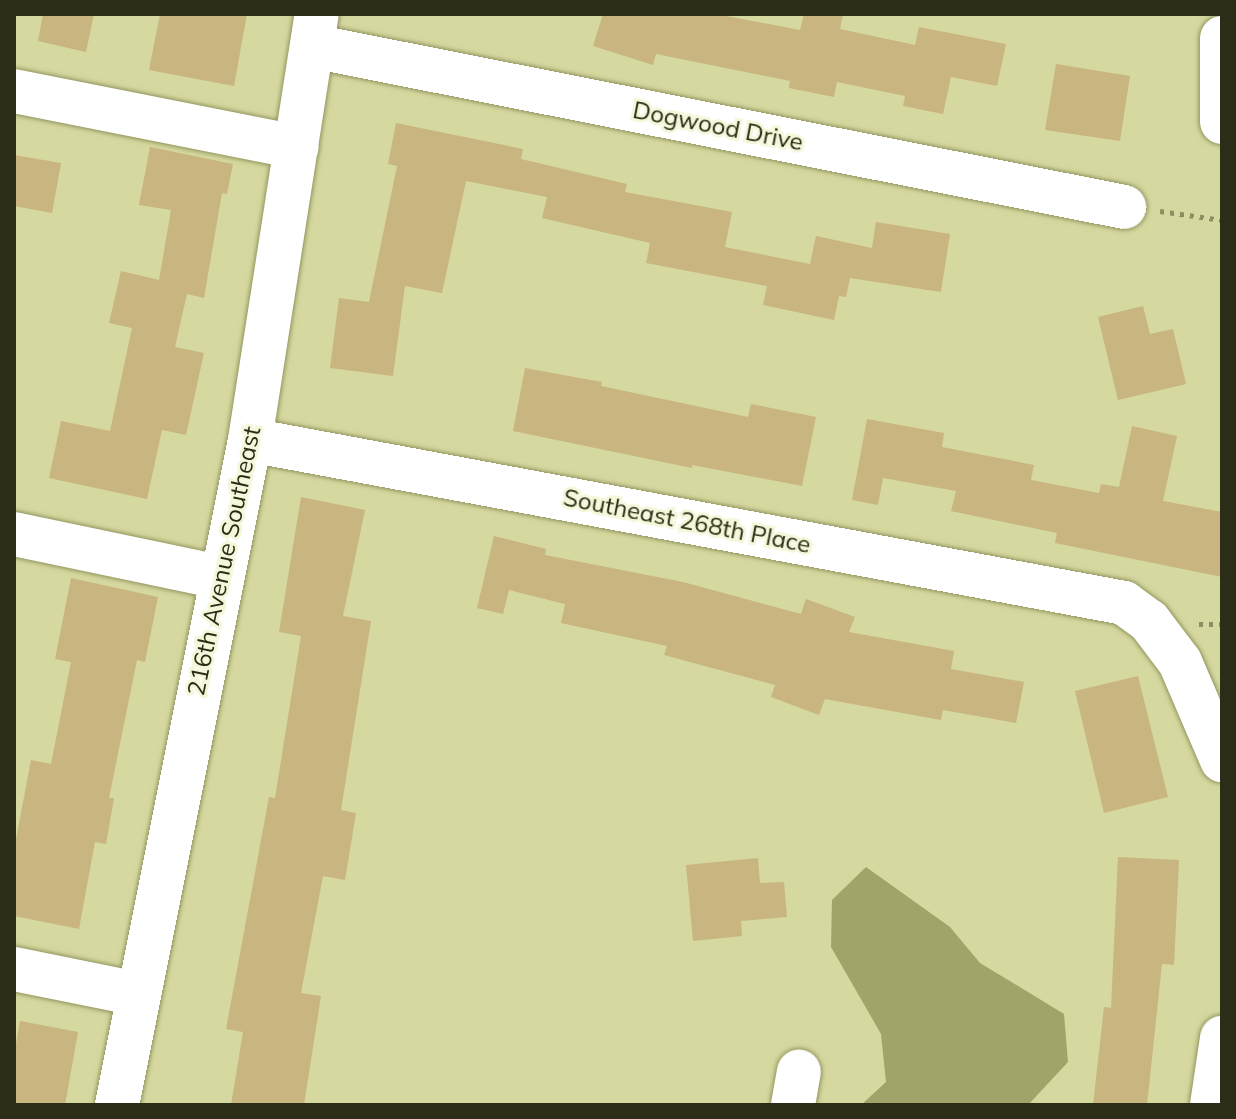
<!DOCTYPE html>
<style>
body{margin:0}
#map{position:relative;width:1236px;height:1119px;overflow:hidden;background:#d5d89f;font-family:Mulish,sans-serif}
div>[style]{position:absolute}
[style*='--x']{left:calc(var(--x)*1px);top:calc(var(--y)*1px);width:calc(var(--w)*1px);rotate:calc(var(--a)*1deg)}
.forest>*{inset:0;background:#a1a468}
.building>*{inset:0;background:#c8b57f}
.path>*{height:5px;margin-top:-2.5px;transform-origin:0;background:repeating-linear-gradient(90deg,#8c8e64 0 4px,transparent 0 10px)}
.roads{filter:drop-shadow(0 0 2px #93965f) drop-shadow(0 0 2px #93965f)}
.minor>*{height:44px;margin:-22px;padding:0 22px;transform-origin:22px;border-radius:22px;background:#fff}
span{translate:-50% -50%;white-space:nowrap;text-align:center;line-height:1.15;-webkit-text-stroke:6px #f5f7da;paint-order:stroke}
.street-label{font-size:24px;color:#2c2d16}
.frame{position:absolute;inset:0;border:16px solid #2c2d16;pointer-events:none}
</style>
<div id="map">
<div class="forest">
<div style="clip-path:polygon(866px 867px,950px 927px,980px 963px,1064px 1014px,1068px 1062px,1028px 1105px,861px 1105px,886px 1082px,881px 1034px,831px 947px,832px 900px)"></div>
</div>
<div class="building">
<div style="clip-path:polygon(43px 14px,94px 14px,86px 52px,38px 41px)"></div>
<div style="clip-path:polygon(160px 14px,247px 14px,234px 86px,149px 70px)"></div>
<div style="clip-path:polygon(603px 14px,716px 14px,800px 30px,804px 14px,843px 14px,840px 29px,915px 45px,919px 27px,1006px 44px,997px 86px,951px 77px,943px 114px,903px 106px,905px 96px,837px 82px,834px 97px,789px 88px,790px 81px,656px 54px,653px 65px,593px 46px)"></div>
<div style="clip-path:polygon(1056px 64px,1130px 76px,1120px 141px,1045px 130px)"></div>
<div style="clip-path:polygon(396px 123px,523px 149px,521px 159px,627px 184px,625px 192px,732px 212px,725px 247px,810px 264px,816px 236px,872px 248px,876px 222px,950px 234px,941px 292px,850px 278px,846px 297px,839px 296px,834px 320px,763px 305px,767px 286px,646px 263px,650px 243px,542px 218px,547px 197px,466px 181px,442px 293px,405px 286px,393px 376px,330px 368px,339px 298px,369px 302px,397px 166px,388px 164px)"></div>
<div style="clip-path:polygon(150px 147px,233px 164px,227px 194px,222px 193px,204px 298px,187px 294px,175px 347px,204px 353px,186px 435px,162px 430px,147px 499px,49px 478px,61px 421px,110px 431px,132px 328px,109px 323px,121px 271px,159px 280px,171px 210px,139px 205px)"></div>
<div style="clip-path:polygon(14px 155px,61px 163px,52px 213px,14px 206px)"></div>
<div style="clip-path:polygon(1143px 306px,1150px 334px,1173px 329px,1186px 384px,1118px 400px,1098px 317px)"></div>
<div style="clip-path:polygon(525px 368px,602px 382px,601px 386px,748px 417px,751px 404px,816px 417px,802px 486px,692px 465px,692px 468px,513px 431px)"></div>
<div style="clip-path:polygon(867px 419px,944px 433px,942px 447px,1034px 465px,1031px 480px,1099px 493px,1101px 484px,1119px 487px,1132px 426px,1177px 436px,1163px 501px,1222px 512px,1222px 577px,1055px 543px,1057px 533px,951px 511px,956px 491px,883px 478px,878px 505px,852px 500px)"></div>
<div style="clip-path:polygon(301px 497px,365px 510px,343px 616px,371px 621px,341px 810px,356px 813px,345px 880px,323px 876px,301px 993px,321px 996px,304px 1105px,231px 1105px,243px 1032px,226px 1029px,269px 797px,275px 798px,301px 636px,279px 632px)"></div>
<div style="clip-path:polygon(494px 536px,546px 549px,545px 555px,683px 582px,801px 614px,806px 599px,855px 617px,849px 632px,954px 651px,951px 669px,1024px 682px,1016px 723px,943px 710px,941px 720px,825px 699px,819px 715px,771px 697px,775px 685px,664px 655px,667px 646px,561px 623px,565px 604px,509px 590px,503px 614px,477px 608px)"></div>
<div style="clip-path:polygon(71px 578px,158px 597px,145px 662px,137px 660px,109px 798px,114px 798px,106px 844px,95px 842px,79px 929px,14px 916px,14px 850px,31px 760px,51px 764px,71px 662px,55px 659px)"></div>
<div style="clip-path:polygon(1138px 676px,1168px 797px,1104px 813px,1075px 691px)"></div>
<div style="clip-path:polygon(1118px 857px,1179px 860px,1174px 965px,1162px 964px,1147px 1105px,1093px 1105px,1104px 1007px,1111px 1008px)"></div>
<div style="clip-path:polygon(758px 858px,760px 883px,784px 882px,787px 917px,741px 921px,742px 936px,693px 941px,686px 865px)"></div>
<div style="clip-path:polygon(20px 1021px,78px 1032px,65px 1105px,14px 1105px,14px 1055px)"></div>
</div>
<div class="path">
<div style="--x:1160;--y:211;--w:63;--a:8.3"></div>
<div style="--x:1199;--y:624;--w:23;--a:0"></div>
</div>
<div class="roads">
<div class="minor">
<div style="--x:1222;--y:38;--w:84;--a:90"></div>
<div style="--x:312;--y:46;--w:828;--a:11.21"></div>
<div style="--x:14;--y:91;--w:288;--a:11.2"></div>
<div style="--x:250;--y:440;--w:889;--a:10.56"></div>
<div style="--x:1124;--y:603;--w:31;--a:36"></div>
<div style="--x:1149;--y:621;--w:51;--a:52.9"></div>
<div style="--x:1180;--y:662;--w:107;--a:66.8"></div>
<div style="--x:14;--y:534;--w:210;--a:11.8"></div>
<div style="--x:14;--y:969;--w:126;--a:11.4"></div>
<div style="--x:117;--y:1105;--w:678;--a:-78.69"></div>
<div style="--x:250;--y:440;--w:431;--a:-81.1"></div>
<div style="--x:793;--y:1105;--w:34;--a:-80"></div>
<div style="--x:1212;--y:1105;--w:68;--a:-81.5"></div>
</div>
</div>
<div class="street-label">
<span style="left:718px;top:126px;rotate:11deg">Dogwood Drive</span>
<span style="left:687px;top:521px;rotate:11deg">Southeast 268th Place</span>
<span style="left:224px;top:561px;rotate:-78deg">216th Avenue Southeast</span>
</div>
<div class="frame"></div>
</div>
